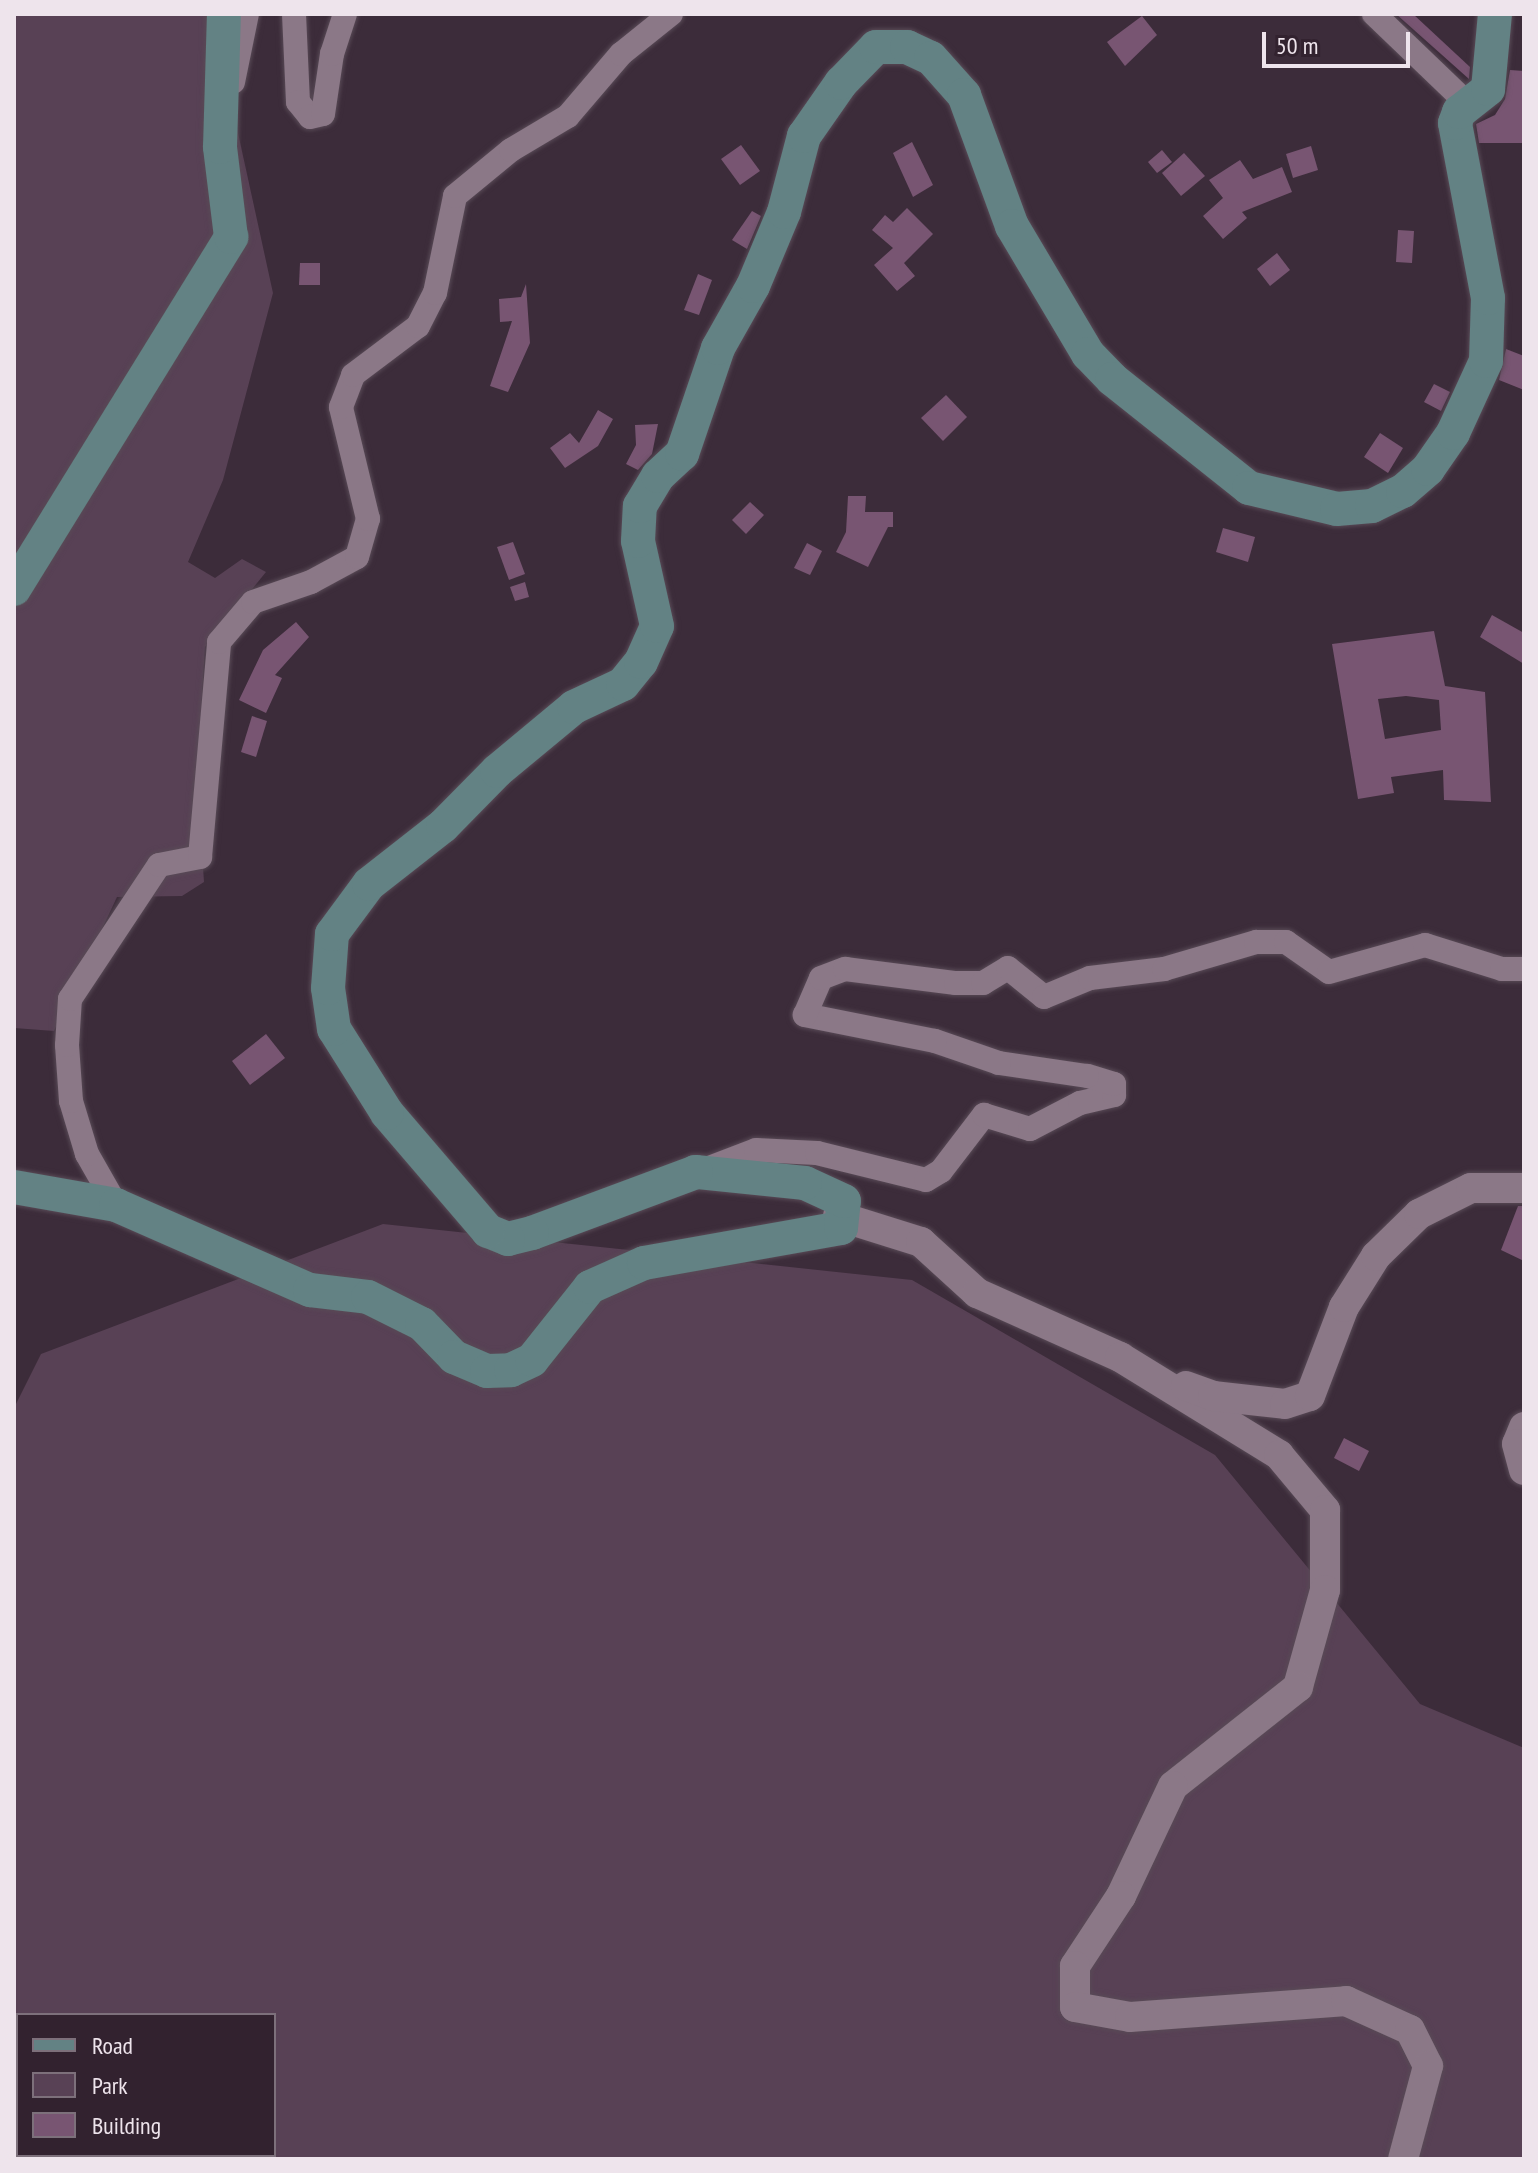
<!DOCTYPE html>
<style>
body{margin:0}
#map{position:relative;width:1538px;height:2173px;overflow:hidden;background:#3c2c3a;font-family:"PT Sans Narrow",sans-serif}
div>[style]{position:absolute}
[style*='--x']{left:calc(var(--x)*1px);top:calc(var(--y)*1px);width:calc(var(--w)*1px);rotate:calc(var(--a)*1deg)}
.green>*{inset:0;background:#584155}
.building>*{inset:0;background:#785572}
.roads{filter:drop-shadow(0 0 2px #584a56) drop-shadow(0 0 2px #584a56)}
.minor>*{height:24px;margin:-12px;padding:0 12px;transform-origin:12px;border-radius:12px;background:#8b7887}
.tertiary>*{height:30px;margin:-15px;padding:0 15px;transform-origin:15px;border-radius:15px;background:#8b7887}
.secondary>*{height:34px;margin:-17px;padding:0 17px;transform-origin:17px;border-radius:17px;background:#638284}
span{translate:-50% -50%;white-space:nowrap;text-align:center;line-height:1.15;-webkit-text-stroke:7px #32222f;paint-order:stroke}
.frame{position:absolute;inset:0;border:16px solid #eee4ec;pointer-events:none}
.legend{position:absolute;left:16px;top:2013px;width:260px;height:144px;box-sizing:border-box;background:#32222f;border:2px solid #7d707b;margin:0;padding:10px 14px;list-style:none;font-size:24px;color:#eee4ec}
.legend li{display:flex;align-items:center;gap:16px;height:40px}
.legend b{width:40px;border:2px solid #7d707b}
.scale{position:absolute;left:1262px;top:32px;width:148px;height:36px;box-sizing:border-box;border:4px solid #eee4ec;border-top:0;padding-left:10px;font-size:24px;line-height:28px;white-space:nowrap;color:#eee4ec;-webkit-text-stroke:6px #32222f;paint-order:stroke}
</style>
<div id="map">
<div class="green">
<div style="clip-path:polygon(14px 14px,212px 14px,273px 293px,223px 480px,188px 562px,215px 578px,242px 559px,266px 572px,205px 647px,197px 777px,204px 882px,182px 896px,117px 897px,54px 1031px,14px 1028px)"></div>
<div style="clip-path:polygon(evenodd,383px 1224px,912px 1280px,1215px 1455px,1420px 1704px,1524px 1748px,1524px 2159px,14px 2159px,14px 1408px,41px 1354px,383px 1224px,18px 2015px,274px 2015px,274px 2155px,18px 2155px,18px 2015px)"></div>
</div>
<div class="building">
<div style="clip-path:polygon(1396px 14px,1413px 14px,1470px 67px,1469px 79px)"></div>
<div style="clip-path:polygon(1142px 16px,1157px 35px,1125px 66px,1107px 42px)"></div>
<div style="clip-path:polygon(1510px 70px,1524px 71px,1524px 143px,1479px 143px,1476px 124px,1495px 115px,1505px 99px)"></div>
<div style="clip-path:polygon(912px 142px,933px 185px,913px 197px,893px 153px)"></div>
<div style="clip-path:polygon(741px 145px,760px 171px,740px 185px,721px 159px)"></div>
<div style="clip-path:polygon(1311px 146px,1318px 170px,1293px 178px,1286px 154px)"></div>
<div style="clip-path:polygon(1162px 150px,1172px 162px,1157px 173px,1148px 162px)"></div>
<div style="clip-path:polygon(1184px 153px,1205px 176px,1181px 196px,1162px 173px)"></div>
<div style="clip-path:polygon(1240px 160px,1253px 179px,1282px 167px,1292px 192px,1242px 212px,1247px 218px,1223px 239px,1203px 216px,1223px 198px,1209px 180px)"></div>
<div style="clip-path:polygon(907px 208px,933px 234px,904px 263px,915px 276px,897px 291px,874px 265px,893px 248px,872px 230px,885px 215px,893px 222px)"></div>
<div style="clip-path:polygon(752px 211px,761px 216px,747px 249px,732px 240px)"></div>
<div style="clip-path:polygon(1398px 230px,1414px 231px,1412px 263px,1396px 262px)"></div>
<div style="clip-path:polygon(1277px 253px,1290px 270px,1270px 286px,1257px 269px)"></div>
<div style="clip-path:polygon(300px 263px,320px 263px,320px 285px,299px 285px)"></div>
<div style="clip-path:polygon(698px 274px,712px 280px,699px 315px,684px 310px)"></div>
<div style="clip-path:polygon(526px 284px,530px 343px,508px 392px,490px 386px,512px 321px,500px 322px,499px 299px,521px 297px)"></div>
<div style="clip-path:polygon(1506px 349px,1524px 356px,1524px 390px,1499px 380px)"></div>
<div style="clip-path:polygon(1434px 384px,1450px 392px,1441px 411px,1424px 402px)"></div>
<div style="clip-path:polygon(946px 395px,967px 417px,943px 441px,921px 418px)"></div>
<div style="clip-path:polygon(598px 410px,613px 419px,598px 446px,565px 468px,550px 448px,570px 433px,579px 443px)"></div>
<div style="clip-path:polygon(658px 424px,652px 454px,638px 470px,626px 464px,636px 445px,635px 425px)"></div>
<div style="clip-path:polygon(1380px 433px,1403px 448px,1388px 473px,1364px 457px)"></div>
<div style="clip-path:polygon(848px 496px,866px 496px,865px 512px,893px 512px,893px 527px,888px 527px,868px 567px,836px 552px,846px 532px)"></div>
<div style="clip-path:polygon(750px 502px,764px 515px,746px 534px,732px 520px)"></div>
<div style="clip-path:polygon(1223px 528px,1255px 537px,1248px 562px,1216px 552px)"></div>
<div style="clip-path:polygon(513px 542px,525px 574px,509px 580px,497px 547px)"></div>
<div style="clip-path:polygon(807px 543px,822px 551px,810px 575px,794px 568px)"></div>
<div style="clip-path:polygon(525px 582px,529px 597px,515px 601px,510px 587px)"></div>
<div style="clip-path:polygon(1492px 615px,1524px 633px,1524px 664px,1480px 637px)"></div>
<div style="clip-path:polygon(296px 622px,309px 637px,275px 675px,282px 678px,266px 713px,239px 700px,263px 650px)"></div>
<div style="clip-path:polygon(evenodd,1434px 631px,1445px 686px,1485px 692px,1491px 802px,1444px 800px,1443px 770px,1391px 777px,1394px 793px,1358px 799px,1332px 644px,1434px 631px,1406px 696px,1439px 700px,1441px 730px,1385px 739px,1378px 699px,1406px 696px)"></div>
<div style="clip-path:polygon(252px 716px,267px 721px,256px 757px,241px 752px)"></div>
<div style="clip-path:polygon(266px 1034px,285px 1058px,250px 1085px,232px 1061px)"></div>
<div style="clip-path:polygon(1518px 1206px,1524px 1206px,1524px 1261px,1501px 1250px)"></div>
<div style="clip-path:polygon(1344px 1438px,1369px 1451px,1359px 1471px,1334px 1458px)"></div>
</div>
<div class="roads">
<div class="minor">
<div style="--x:294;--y:14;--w:88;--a:87.4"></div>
<div style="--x:298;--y:102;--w:19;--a:51"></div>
<div style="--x:310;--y:117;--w:13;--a:-13"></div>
<div style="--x:323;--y:114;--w:61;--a:-81.5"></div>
<div style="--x:332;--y:54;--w:42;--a:-72"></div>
<div style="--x:1374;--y:14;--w:132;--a:43.8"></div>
<div style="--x:233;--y:82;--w:69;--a:-78.4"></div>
<div style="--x:704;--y:1170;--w:56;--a:-21"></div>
<div style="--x:756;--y:1150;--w:61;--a:2.8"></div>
<div style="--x:817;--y:1153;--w:112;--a:13.9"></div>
<div style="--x:926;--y:1180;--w:17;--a:-31"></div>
<div style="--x:941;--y:1171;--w:71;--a:-52.5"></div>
<div style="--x:984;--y:1115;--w:48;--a:16.9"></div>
<div style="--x:1030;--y:1129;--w:56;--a:-27.5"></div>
<div style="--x:1080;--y:1103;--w:35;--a:-13"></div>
<div style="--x:1114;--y:1095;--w:11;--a:-90"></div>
<div style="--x:1114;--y:1084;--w:28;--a:-163"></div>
<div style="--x:1087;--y:1076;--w:89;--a:-171.6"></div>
<div style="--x:999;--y:1063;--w:68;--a:-161"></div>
<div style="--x:935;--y:1041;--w:133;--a:-168.7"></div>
<div style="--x:805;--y:1015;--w:40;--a:-66.6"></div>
<div style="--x:821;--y:978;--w:26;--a:-21"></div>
<div style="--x:845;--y:969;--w:112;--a:7.2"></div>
<div style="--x:956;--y:983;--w:27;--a:0"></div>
<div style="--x:983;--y:983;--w:29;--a:-31"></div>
<div style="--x:1008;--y:968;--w:46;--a:38.9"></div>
<div style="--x:1044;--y:997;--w:50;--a:-22.4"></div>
<div style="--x:1090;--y:978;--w:75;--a:-6.9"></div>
<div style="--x:1164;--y:969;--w:96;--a:-16.4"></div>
<div style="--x:1256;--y:942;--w:30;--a:0"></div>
<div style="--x:1286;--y:942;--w:52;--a:34.9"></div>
<div style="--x:1329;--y:972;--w:100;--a:-15.7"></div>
<div style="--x:1425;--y:945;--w:81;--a:17.3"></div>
<div style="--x:1502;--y:969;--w:22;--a:0"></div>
<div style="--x:116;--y:1205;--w:59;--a:-119.6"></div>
<div style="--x:87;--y:1154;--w:55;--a:-106.8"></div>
<div style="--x:71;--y:1101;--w:56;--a:-94.1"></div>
<div style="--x:67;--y:1045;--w:46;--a:-86.3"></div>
<div style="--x:70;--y:999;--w:161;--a:-56.4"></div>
<div style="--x:159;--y:865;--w:42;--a:-11"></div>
<div style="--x:200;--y:857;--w:216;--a:-84.9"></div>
<div style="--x:219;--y:642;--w:52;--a:-49.6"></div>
<div style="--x:253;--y:602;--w:61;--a:-19"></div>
<div style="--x:311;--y:582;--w:52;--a:-28.5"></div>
<div style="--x:357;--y:557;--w:40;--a:-74"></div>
<div style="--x:368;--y:519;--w:115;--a:-103.6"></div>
<div style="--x:341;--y:407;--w:34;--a:-69"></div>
<div style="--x:353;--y:375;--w:81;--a:-37"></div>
<div style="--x:418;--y:326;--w:37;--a:-63"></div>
<div style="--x:435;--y:293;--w:99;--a:-78.3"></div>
<div style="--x:455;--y:196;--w:72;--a:-39.4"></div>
<div style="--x:511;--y:150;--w:66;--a:-30.8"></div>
<div style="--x:568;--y:116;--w:82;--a:-49.5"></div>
<div style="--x:621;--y:54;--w:64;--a:-38.7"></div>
</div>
<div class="tertiary">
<div style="--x:838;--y:1216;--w:87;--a:17.4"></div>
<div style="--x:921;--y:1242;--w:76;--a:42.3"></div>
<div style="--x:977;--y:1293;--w:157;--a:24.1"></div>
<div style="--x:1120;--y:1357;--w:187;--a:31.6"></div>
<div style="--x:1279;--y:1455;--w:72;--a:50.1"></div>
<div style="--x:1325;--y:1510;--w:80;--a:90"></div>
<div style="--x:1325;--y:1590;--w:101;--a:105.6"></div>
<div style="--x:1298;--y:1687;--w:159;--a:141.6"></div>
<div style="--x:1173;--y:1786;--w:122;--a:115.3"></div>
<div style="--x:1121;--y:1896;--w:84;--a:123.3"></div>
<div style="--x:1075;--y:1966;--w:41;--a:90"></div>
<div style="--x:1075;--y:2007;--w:56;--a:10.3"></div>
<div style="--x:1130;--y:2017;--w:217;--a:-4.2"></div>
<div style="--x:1346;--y:2001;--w:70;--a:24.4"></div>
<div style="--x:1410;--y:2030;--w:40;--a:63.4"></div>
<div style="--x:1428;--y:2066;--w:96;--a:105"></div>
<div style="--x:1186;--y:1386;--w:29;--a:20"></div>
<div style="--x:1213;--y:1396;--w:72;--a:6.3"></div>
<div style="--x:1285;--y:1404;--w:26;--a:-18"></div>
<div style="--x:1310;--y:1396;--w:95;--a:-69.1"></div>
<div style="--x:1344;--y:1307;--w:60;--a:-57.9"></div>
<div style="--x:1376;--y:1256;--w:60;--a:-44.3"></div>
<div style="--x:1419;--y:1214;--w:58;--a:-26.6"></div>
<div style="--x:1471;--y:1188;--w:53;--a:0"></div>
<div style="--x:1524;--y:1427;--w:18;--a:112"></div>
<div style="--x:1517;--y:1444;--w:27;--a:75"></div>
</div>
<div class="secondary">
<div style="--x:14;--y:589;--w:414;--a:-58.3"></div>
<div style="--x:231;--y:237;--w:91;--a:-97"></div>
<div style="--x:220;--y:147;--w:133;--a:-88.3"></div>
<div style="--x:14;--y:1187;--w:104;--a:10"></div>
<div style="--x:116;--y:1205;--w:212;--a:23.7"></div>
<div style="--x:310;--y:1290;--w:58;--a:6.9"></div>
<div style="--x:368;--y:1297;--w:60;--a:26.6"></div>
<div style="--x:422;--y:1324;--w:46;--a:45.9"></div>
<div style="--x:454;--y:1357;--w:36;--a:23"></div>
<div style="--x:487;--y:1371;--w:24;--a:-2"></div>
<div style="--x:511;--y:1370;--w:23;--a:-25"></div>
<div style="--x:532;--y:1360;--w:93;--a:-51.5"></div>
<div style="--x:590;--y:1287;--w:59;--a:-24"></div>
<div style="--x:644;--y:1263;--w:200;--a:-10.1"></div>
<div style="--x:841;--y:1228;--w:27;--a:-84"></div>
<div style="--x:844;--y:1201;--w:43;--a:-155.2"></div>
<div style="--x:805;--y:1183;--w:110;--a:-174.2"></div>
<div style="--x:696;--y:1172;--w:175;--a:159.6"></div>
<div style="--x:532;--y:1233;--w:25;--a:166"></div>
<div style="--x:508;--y:1239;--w:22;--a:-158"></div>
<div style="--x:488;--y:1231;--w:155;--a:-130.6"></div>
<div style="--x:387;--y:1113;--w:99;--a:-122.2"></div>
<div style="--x:334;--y:1029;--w:41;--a:-98.3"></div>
<div style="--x:328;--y:988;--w:54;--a:-85.8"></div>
<div style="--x:332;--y:934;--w:62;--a:-53.5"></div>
<div style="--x:369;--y:884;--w:94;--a:-38.1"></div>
<div style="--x:443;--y:826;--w:77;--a:-45.5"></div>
<div style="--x:497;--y:771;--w:100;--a:-39.7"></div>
<div style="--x:574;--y:707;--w:54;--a:-25.1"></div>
<div style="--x:623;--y:684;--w:28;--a:-51"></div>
<div style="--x:641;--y:662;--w:39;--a:-66"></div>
<div style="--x:657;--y:626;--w:87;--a:-102.6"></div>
<div style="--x:638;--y:541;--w:35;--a:-87"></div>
<div style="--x:640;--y:506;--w:35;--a:-59"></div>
<div style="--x:658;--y:476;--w:33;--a:-43"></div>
<div style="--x:682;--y:454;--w:112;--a:-71.2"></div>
<div style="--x:718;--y:348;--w:71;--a:-60.6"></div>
<div style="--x:753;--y:286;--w:80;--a:-67.3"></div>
<div style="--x:784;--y:212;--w:79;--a:-75.3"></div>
<div style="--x:804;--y:136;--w:65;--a:-55.1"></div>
<div style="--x:841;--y:83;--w:50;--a:-45.8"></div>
<div style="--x:876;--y:47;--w:31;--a:0"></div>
<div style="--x:907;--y:47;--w:26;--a:25"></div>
<div style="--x:931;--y:58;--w:50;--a:48.3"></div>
<div style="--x:964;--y:95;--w:140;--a:69.9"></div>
<div style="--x:1012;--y:226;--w:149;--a:59.3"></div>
<div style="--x:1088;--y:354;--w:35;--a:46"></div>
<div style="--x:1112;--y:379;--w:175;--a:38.5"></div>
<div style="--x:1249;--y:488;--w:90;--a:13.4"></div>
<div style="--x:1337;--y:509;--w:35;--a:-5"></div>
<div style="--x:1372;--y:506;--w:34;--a:-26"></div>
<div style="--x:1403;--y:491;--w:33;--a:-41"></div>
<div style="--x:1428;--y:469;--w:44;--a:-55.2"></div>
<div style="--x:1453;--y:433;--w:79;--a:-65.4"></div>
<div style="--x:1486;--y:361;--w:63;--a:-88.2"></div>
<div style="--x:1488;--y:298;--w:178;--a:-100.7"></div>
<div style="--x:1455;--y:123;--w:12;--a:-70"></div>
<div style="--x:1459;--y:112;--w:37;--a:-38"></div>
<div style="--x:1488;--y:89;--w:75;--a:-84.7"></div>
</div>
</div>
<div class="frame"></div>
<ul class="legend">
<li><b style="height:10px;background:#638284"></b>Road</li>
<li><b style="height:22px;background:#584155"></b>Park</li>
<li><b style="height:22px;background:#785572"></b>Building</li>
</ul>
<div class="scale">50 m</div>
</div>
